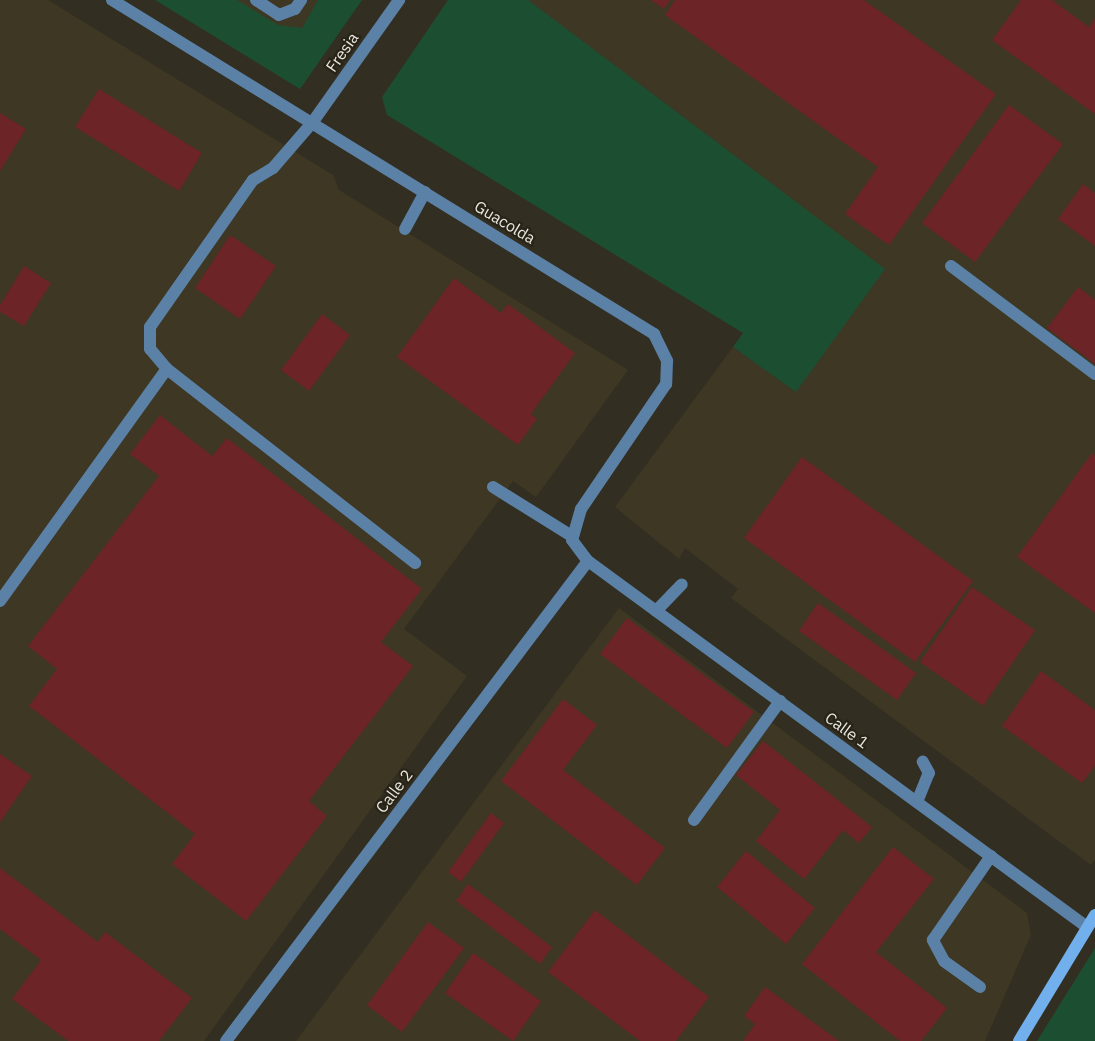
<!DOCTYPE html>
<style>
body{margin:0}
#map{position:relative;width:1095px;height:1041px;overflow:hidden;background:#322e21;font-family:"IBM Plex Sans",sans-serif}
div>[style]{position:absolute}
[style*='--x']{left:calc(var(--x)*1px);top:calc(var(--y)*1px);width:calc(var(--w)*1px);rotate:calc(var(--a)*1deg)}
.built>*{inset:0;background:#3d3724}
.green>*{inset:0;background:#1c4f32}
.building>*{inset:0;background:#6c2426}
.lane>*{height:12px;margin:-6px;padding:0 6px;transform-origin:6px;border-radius:6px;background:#5b81a7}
.street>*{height:12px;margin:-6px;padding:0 6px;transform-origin:6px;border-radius:6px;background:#5b81a7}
.secondary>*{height:12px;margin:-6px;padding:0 6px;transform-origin:6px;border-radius:6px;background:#71afed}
span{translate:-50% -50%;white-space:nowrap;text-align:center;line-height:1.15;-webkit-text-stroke:4.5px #282418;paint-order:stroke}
.street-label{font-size:16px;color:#e9e7df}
</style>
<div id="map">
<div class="built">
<div style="clip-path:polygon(0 0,48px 0,333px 175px,339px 190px,628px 370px,536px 497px,513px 481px,404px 629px,467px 676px,204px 1041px,0 1041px)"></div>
<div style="clip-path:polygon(216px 0,355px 0,312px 58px)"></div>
<div style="clip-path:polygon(528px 0,1095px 0,1095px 860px,1091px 865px,731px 598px,738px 589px,685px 548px,679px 559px,615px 507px,733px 347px,796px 391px)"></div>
<div style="clip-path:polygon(619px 608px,1027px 913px,1031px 935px,985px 1041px,296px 1041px)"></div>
</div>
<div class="green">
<div style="clip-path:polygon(155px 0,237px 0,278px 25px,302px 28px,318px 0,362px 0,300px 89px)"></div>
<div style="clip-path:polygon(448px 0,528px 0,885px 269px,796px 392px,733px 347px,743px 333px,387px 115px,382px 97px)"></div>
<div style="clip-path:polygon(1095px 948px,1095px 1041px,1037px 1041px)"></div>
</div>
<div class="building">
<div style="clip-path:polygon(651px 0,670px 0,664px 9px)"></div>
<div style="clip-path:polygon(675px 0,864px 0,996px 94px,889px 245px,845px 214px,878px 167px,665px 15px)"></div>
<div style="clip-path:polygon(1021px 0,1052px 0,1089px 27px,1095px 18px,1095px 114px,992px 40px)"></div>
<div style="clip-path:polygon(99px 89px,202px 153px,179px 191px,75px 127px)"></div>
<div style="clip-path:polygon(1009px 105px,1063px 144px,975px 262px,922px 223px)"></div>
<div style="clip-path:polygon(0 113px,26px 129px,0 171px)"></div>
<div style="clip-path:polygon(1083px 184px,1095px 193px,1095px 246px,1058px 219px)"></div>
<div style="clip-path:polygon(230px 235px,276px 266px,240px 319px,195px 288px)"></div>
<div style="clip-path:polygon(24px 266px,51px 283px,24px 326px,0 312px,0 305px)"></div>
<div style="clip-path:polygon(454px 278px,501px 313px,508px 304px,575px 353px,531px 414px,537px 419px,518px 445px,397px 357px)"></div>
<div style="clip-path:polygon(1078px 287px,1095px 300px,1095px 364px,1047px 328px)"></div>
<div style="clip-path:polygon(322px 314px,350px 335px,309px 391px,281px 370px)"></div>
<div style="clip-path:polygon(160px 415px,212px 456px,227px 438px,422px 589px,381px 642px,413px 666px,309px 801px,327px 816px,246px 921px,172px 864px,195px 834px,29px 706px,57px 669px,28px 646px,159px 476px,130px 454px)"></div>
<div style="clip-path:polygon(1092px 453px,1095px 456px,1095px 613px,1017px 557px)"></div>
<div style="clip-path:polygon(802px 457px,973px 581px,915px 662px,744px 538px)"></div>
<div style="clip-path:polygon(972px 587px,1035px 630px,983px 706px,920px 662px)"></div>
<div style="clip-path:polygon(818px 603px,916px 673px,897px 700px,799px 631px)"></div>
<div style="clip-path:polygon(627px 618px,754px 712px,727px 748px,600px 654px)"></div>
<div style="clip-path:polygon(1041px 671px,1095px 710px,1095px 766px,1082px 783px,1002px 726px)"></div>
<div style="clip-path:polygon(563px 699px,597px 725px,563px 770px,665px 848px,637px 885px,501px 781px)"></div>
<div style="clip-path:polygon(763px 741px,872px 827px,859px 843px,843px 830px,804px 879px,756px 841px,780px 810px,736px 775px)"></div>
<div style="clip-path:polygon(0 754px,32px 776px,0 822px)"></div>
<div style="clip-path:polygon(491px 813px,504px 823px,461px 882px,448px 872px)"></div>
<div style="clip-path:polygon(893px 847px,934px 879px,876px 952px,947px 1008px,921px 1041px,900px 1041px,802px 964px)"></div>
<div style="clip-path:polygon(746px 851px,815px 908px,786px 944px,717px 887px)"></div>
<div style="clip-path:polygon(0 868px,98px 942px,105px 932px,192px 998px,159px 1041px,68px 1041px,12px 999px,41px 960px,0 929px)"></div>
<div style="clip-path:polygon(468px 884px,552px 947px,540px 964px,456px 901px)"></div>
<div style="clip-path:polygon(595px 910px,709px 997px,676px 1041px,640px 1041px,548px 972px)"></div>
<div style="clip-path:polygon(428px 922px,464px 948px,402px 1032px,367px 1005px)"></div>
<div style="clip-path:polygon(473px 953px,541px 1001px,513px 1041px,445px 993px)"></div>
<div style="clip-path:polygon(765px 987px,839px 1041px,743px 1041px,755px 1024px,744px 1016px)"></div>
</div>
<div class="lane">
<div style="--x:256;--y:0;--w:27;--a:33"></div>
<div style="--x:279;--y:15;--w:17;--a:-21"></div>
<div style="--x:295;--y:9;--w:11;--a:-56"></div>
<div style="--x:405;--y:229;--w:42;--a:-61.6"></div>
<div style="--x:951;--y:266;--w:180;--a:36.9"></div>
<div style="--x:167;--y:369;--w:315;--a:38"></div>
<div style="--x:493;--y:487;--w:91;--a:31.9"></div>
<div style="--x:0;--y:601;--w:286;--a:-54.3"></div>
<div style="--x:167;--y:369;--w:26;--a:-130"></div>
<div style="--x:150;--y:349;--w:22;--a:-90"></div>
<div style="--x:150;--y:327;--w:179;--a:-55"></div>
<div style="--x:253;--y:180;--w:23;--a:-31"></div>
<div style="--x:273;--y:168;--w:60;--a:-49.1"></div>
<div style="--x:656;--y:611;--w:37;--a:-46"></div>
<div style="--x:917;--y:802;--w:31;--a:-68"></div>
<div style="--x:929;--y:773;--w:13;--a:-119"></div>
<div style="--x:694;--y:820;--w:147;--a:-54.1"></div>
<div style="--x:980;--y:987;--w:44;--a:-144.2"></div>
<div style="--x:944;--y:961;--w:24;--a:-118"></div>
<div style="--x:933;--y:940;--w:102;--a:-55.4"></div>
</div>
<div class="street">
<div style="--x:112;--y:0;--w:637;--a:31.64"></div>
<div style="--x:654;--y:334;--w:30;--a:64"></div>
<div style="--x:667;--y:361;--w:23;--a:92"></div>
<div style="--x:666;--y:384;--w:151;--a:124.2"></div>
<div style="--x:581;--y:509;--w:32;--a:106"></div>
<div style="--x:572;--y:540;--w:26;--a:53"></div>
<div style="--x:588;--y:561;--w:619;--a:36.26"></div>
<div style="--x:312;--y:123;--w:151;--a:-54.7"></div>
<div style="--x:226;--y:1041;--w:601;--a:-52.98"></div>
</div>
<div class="secondary">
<div style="--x:1019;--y:1041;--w:147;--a:-58.9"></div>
</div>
<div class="street-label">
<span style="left:342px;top:52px;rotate:-55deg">Fresia</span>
<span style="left:505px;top:222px;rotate:31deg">Guacolda</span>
<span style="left:847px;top:730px;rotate:36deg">Calle 1</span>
<span style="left:394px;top:791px;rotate:-53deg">Calle 2</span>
</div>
</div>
